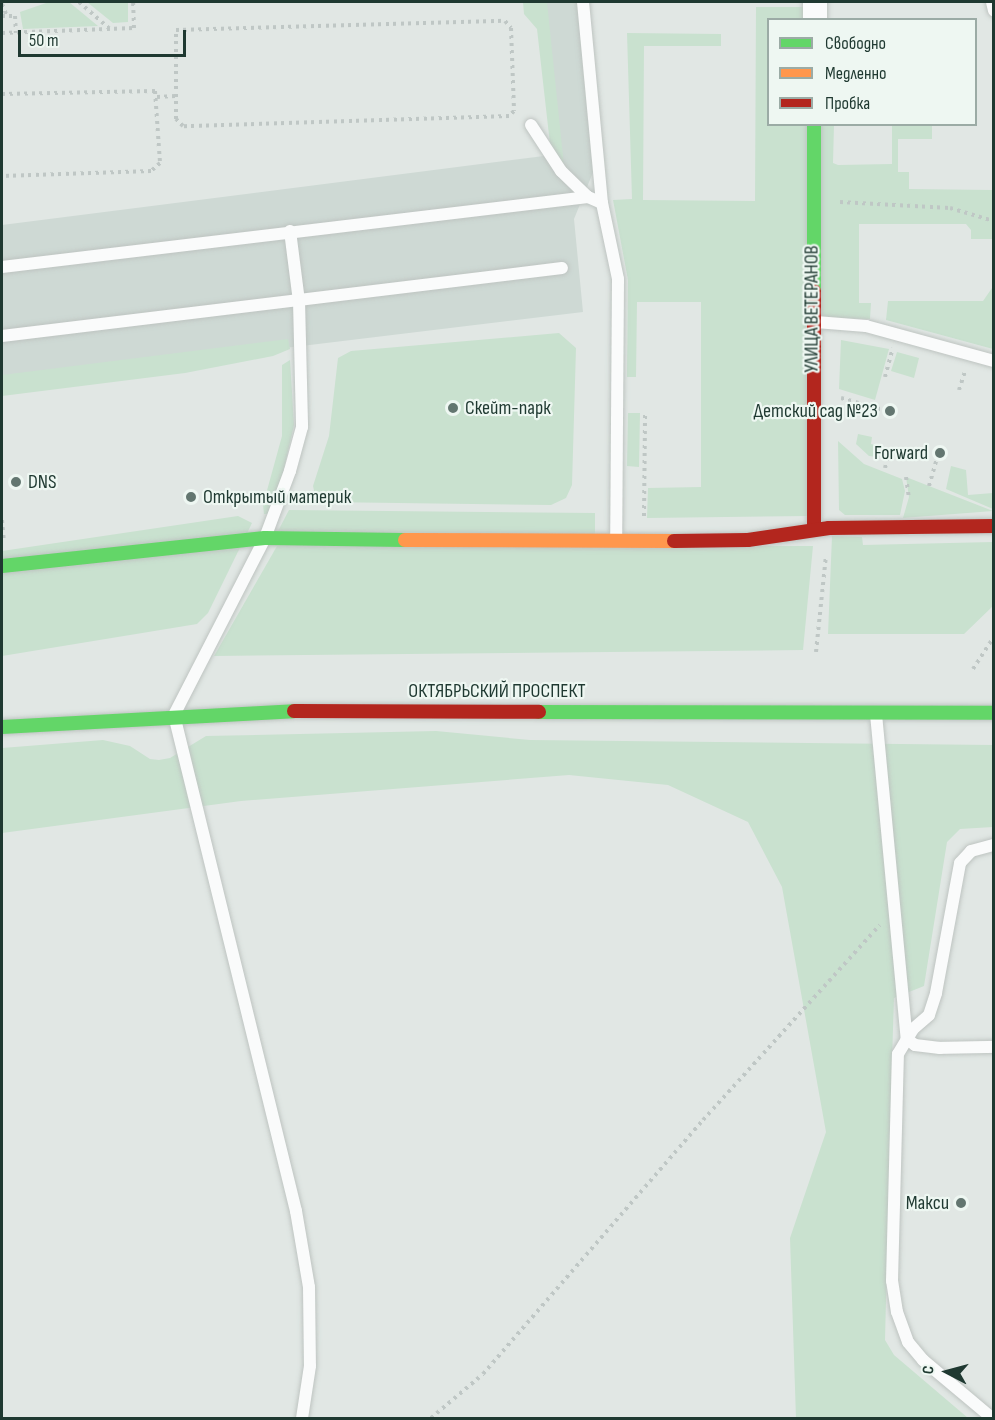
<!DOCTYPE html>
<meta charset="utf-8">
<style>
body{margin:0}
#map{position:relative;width:995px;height:1420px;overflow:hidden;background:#e1e7e4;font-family:"Sofia Sans Condensed",sans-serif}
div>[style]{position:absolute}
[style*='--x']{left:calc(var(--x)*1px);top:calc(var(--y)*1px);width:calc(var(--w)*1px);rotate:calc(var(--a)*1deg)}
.built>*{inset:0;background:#ced9d4}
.green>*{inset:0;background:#c9e1cf}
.path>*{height:4px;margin-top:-2px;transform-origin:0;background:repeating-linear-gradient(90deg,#bfc7c5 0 3px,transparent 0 7.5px)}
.roads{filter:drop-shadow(0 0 2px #bec4c1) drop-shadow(0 0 2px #bec4c1)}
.lane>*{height:12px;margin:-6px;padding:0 6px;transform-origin:6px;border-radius:6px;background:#fafbfb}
.street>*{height:24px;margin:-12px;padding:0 12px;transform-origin:12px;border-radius:12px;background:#fafbfb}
.fast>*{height:14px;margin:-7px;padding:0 7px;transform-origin:7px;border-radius:7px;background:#63d668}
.slow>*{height:14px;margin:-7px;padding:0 7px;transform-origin:7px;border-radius:7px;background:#ff974d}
.jam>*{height:14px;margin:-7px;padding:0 7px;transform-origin:7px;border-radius:7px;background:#b3261e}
.dots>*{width:16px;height:16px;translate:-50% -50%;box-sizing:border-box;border:3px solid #eef7f2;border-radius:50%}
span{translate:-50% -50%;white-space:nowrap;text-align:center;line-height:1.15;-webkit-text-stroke:4.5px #eef7f2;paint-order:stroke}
.street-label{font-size:20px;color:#1f3931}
.poi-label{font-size:20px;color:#1f3931}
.left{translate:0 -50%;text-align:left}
.right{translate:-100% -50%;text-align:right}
.frame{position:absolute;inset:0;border:3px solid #1f3931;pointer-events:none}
.legend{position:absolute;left:767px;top:18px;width:210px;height:108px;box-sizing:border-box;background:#eef7f2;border:2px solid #9baba5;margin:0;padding:8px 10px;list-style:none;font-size:18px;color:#1f3931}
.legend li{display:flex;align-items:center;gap:12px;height:30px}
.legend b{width:30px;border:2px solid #9baba5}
.north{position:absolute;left:917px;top:1342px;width:60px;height:60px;-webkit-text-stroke:4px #eef7f2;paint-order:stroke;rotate:276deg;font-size:16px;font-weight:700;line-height:24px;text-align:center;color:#1f3931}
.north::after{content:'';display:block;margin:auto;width:21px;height:27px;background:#1f3931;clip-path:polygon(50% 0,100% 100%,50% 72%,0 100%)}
.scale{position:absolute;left:18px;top:30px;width:168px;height:27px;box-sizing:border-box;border:3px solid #1f3931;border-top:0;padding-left:8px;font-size:18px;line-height:21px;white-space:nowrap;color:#1f3931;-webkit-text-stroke:4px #eef7f2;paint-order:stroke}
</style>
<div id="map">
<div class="built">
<div style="clip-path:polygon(544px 2px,580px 2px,598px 160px,574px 219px,583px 312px,2px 382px,2px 225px,560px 154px)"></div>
</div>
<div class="green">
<div style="clip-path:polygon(49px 2px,69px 2px,98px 26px,23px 29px,20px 12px)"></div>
<div style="clip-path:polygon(87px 2px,128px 2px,128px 22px,113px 23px)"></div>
<div style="clip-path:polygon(523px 2px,547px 2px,564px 166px,550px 144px,537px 29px,524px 14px)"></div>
<div style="clip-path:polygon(756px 7px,806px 7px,810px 19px,768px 20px,768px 124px,809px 125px,808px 516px,647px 518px,648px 488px,701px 487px,701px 302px,637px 302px,636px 377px,627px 377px,628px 280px,613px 200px,632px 199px,627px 33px,721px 34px,721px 46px,644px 46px,643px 200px,755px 201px)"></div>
<div style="clip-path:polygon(819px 125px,834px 125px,833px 163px,838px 165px,892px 164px,892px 125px,932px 125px,932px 139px,898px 139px,898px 172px,909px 172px,909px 189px,993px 190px,993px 239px,971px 239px,971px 230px,966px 224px,859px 224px,859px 303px,871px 303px,870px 319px,821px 318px)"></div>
<div style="clip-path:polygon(993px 264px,993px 349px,886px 320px,888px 301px,983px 301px,992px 288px)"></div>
<div style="clip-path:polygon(559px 333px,576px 348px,572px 485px,566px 498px,551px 505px,323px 502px,315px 495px,313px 486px,329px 436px,338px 358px,351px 351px)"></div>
<div style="clip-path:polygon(288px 339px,290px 349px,273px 356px,185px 373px,2px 396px,2px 375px)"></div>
<div style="clip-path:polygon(841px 340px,889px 349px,875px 400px,839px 389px)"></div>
<div style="clip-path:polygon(897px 352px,919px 358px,914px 378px,891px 371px)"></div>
<div style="clip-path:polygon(290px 360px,294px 425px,282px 477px,268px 514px,264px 514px,263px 505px,282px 436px,282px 365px)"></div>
<div style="clip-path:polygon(628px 413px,640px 413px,639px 467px,627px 466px)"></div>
<div style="clip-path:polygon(858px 434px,872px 437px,871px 444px,882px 447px,878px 457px,869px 456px,856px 444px)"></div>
<div style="clip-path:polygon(838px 441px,864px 464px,902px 479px,905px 491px,900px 515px,845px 515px,839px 510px)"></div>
<div style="clip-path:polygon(951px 466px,966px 470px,968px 495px,993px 493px,993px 509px,946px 489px)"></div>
<div style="clip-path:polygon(906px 477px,993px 511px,903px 518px,909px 497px)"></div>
<div style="clip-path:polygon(289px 510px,595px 513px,595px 535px,278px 531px)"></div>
<div style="clip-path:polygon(238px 516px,252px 523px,208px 613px,197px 624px,2px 656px,2px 551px)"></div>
<div style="clip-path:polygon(832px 536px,862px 537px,863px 545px,993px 542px,993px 606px,964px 634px,828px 634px)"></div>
<div style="clip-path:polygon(277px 546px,813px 546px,803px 650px,214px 656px)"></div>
<div style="clip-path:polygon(436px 731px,530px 740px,993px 745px,993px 827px,960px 829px,947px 842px,924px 986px,894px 998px,892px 1060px,885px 1340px,894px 1355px,968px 1418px,796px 1418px,790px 1238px,826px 1132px,782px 887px,748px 822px,668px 785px,569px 775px,241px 801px,2px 833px,2px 748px,103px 740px,130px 746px,150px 759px,159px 760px,170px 758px,206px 736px)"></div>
</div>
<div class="path">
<div style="--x:79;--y:2;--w:41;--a:41.1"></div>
<div style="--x:2;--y:4;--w:11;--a:68"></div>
<div style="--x:2;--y:16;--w:13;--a:0"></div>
<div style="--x:15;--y:16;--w:17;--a:87"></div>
<div style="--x:505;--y:21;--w:9;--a:49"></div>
<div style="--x:511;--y:28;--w:83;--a:87.9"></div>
<div style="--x:514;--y:111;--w:7;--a:135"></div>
<div style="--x:509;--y:116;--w:326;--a:178.2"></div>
<div style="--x:183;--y:126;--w:10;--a:-135"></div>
<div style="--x:176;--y:119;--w:89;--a:-90"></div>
<div style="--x:176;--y:30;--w:329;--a:-1.6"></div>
<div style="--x:2;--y:33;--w:132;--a:-2.2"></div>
<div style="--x:134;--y:28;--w:26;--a:-92"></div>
<div style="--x:2;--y:94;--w:153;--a:-1.1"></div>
<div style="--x:155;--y:91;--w:72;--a:86"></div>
<div style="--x:160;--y:163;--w:12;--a:138"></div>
<div style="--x:151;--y:171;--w:149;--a:178.1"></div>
<div style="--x:157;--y:97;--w:18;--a:-3"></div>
<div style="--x:840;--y:202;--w:110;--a:3.1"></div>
<div style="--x:950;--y:208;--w:46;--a:16.5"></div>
<div style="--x:885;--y:377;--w:30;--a:-75"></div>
<div style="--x:959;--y:390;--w:20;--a:-72"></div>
<div style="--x:841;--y:398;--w:41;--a:15.8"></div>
<div style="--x:885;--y:468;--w:20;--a:-75"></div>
<div style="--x:906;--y:477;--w:22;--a:82"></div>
<div style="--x:929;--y:486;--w:26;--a:-74"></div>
<div style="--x:644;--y:516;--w:102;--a:-89.4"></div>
<div style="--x:2;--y:520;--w:21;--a:85"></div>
<div style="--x:816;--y:652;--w:97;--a:-84.1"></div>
<div style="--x:973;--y:669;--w:38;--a:-57"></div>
<div style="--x:431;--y:1418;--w:68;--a:-40.2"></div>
<div style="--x:483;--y:1374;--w:336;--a:-49.1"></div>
<div style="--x:703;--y:1120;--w:263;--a:-47.8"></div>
</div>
<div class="roads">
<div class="lane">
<div style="--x:992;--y:2;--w:9;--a:77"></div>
<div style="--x:531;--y:125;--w:55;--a:56.9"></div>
<div style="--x:561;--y:171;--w:37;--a:44"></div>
<div style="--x:602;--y:203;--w:78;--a:78.1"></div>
<div style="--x:618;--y:279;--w:262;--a:90.4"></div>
<div style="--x:290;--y:231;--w:71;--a:82.7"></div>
<div style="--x:299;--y:301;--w:126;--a:88.6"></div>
<div style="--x:302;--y:427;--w:46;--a:105.3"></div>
<div style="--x:290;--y:471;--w:72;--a:110.5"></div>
<div style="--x:265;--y:538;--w:199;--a:117.2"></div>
<div style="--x:174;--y:715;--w:511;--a:76.18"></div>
<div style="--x:296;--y:1211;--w:77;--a:80.3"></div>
<div style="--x:309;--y:1287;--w:79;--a:89.3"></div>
<div style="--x:310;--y:1366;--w:53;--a:98.7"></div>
<div style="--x:2;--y:267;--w:590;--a:-6.81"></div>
<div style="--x:588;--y:197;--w:15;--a:23"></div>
<div style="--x:602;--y:203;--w:202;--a:-95.4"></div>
<div style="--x:816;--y:322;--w:50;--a:4.6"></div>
<div style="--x:866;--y:326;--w:133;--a:15.3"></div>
<div style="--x:2;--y:336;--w:564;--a:-6.92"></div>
<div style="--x:876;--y:714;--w:326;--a:84.6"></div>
<div style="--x:907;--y:1039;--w:10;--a:37"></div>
<div style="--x:915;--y:1045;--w:25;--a:7"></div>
<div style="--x:940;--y:1048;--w:54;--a:-1.1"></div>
<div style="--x:992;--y:1418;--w:90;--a:-140"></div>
<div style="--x:923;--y:1360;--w:23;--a:-130"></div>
<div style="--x:908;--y:1342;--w:32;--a:-110"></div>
<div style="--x:897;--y:1312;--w:31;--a:-99"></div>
<div style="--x:892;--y:1281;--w:227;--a:-88.5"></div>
<div style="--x:898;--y:1054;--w:29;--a:-59"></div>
<div style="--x:913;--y:1029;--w:21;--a:-41"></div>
<div style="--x:929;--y:1015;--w:23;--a:-72"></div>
<div style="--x:936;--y:993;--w:132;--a:-79.5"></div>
<div style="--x:960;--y:863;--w:16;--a:-47"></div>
<div style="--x:971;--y:851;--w:24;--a:-15"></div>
</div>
<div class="street">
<div style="--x:815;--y:20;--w:18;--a:-90"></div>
</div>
<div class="fast">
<div style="--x:814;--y:124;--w:167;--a:90"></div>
<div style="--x:2;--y:566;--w:264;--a:-6.1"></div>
<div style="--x:265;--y:538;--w:140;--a:0.8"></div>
<div style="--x:539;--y:712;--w:455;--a:0.1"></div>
<div style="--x:2;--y:727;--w:292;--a:-3.1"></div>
</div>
<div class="slow">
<div style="--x:405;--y:540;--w:269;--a:0.2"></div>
</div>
<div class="jam">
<div style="--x:814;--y:291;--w:238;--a:90"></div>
<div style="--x:674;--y:541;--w:74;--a:-0.8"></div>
<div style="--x:748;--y:540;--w:82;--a:-8.4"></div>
<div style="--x:829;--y:528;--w:165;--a:-0.7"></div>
<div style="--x:294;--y:711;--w:245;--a:0.2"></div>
</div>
</div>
<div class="dots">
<div style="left:453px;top:408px;background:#637670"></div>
<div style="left:890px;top:411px;background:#637670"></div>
<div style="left:940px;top:453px;background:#637670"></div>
<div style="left:16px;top:482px;background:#637670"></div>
<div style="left:191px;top:497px;background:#637670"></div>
<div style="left:961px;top:1203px;background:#637670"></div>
</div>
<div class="street-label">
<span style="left:812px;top:309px;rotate:-90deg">УЛИЦА ВЕТЕРАНОВ</span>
<span style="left:497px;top:691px">ОКТЯБРЬСКИЙ ПРОСПЕКТ</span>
</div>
<div class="poi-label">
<span class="left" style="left:465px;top:408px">Скейт-парк</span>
<span class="right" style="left:878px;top:411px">Детский сад №23</span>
<span class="right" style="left:928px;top:453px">Forward</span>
<span class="left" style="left:28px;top:482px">DNS</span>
<span class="left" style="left:203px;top:497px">Открытый материк</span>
<span class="right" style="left:949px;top:1203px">Макси</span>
</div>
<div class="frame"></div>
<ul class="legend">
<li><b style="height:8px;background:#63d668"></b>Свободно</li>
<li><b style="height:8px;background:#ff974d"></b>Медленно</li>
<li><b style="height:8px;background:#b3261e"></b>Пробка</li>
</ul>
<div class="north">С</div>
<div class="scale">50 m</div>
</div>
